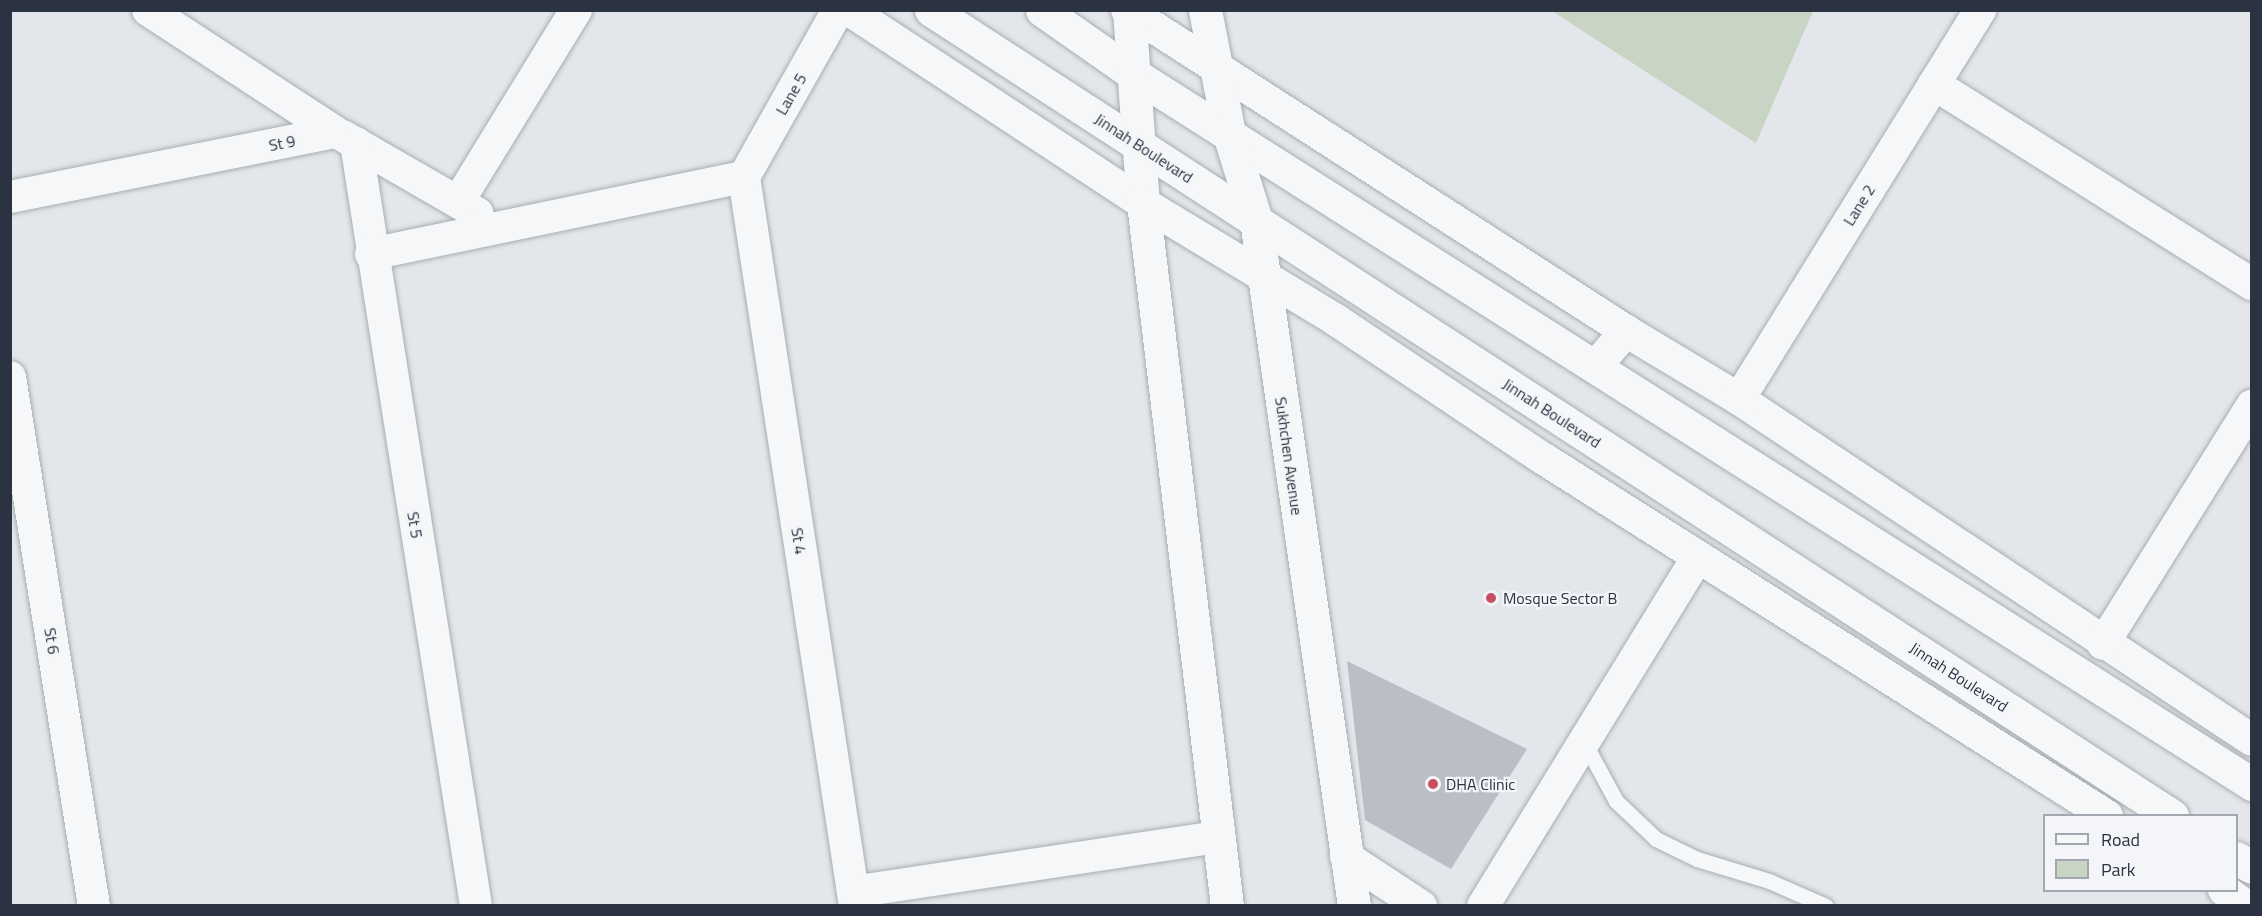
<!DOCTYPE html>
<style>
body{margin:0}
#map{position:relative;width:2262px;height:916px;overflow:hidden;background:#e3e6ea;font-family:"Titillium Web",sans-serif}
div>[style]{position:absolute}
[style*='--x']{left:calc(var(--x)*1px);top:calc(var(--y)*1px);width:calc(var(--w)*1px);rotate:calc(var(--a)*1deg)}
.green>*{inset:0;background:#c8d4c4}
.building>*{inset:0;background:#babfc7}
.roads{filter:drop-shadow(0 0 2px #a8adb4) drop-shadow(0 0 2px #a8adb4)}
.service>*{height:15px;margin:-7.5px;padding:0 7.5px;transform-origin:7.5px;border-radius:7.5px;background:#f6f7f9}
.minor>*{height:32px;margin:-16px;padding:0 16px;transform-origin:16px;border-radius:16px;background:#f6f7f9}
.tertiary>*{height:33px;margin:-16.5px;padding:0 16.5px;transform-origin:16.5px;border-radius:16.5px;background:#f6f7f9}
.dots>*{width:16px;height:16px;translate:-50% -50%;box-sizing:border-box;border:3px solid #f3f5f8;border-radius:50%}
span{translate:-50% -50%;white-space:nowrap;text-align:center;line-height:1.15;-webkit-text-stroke:4.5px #f3f5f8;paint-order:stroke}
.street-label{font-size:16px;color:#2b3342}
.poi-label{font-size:16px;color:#2b3342}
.left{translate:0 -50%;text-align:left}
.frame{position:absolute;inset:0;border:12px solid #2b3342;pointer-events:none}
.legend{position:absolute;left:2043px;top:814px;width:195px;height:78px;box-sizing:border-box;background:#f3f5f8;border:2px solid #a3a7af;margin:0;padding:8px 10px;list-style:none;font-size:18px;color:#2b3342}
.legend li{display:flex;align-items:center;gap:12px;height:30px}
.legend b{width:30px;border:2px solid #a3a7af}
</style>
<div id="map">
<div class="green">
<div style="clip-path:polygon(1552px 11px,1813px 11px,1756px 143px)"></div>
</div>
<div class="building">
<div style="clip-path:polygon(1347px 661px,1527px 749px,1451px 869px,1365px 820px)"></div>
</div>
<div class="roads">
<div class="service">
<div style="--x:1584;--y:742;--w:67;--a:61.5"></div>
<div style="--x:1616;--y:801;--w:55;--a:43.5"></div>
<div style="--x:1656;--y:839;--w:46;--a:26"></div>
<div style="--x:1697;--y:859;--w:75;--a:17"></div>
<div style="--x:1769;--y:881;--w:62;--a:23.7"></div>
</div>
<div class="minor">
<div style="--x:849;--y:10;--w:352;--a:33.3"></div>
<div style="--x:1143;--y:203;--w:226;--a:31.2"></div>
<div style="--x:1336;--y:320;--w:250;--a:33.8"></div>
<div style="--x:1544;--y:459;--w:667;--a:32.38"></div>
<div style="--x:1127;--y:10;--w:593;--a:32.75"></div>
<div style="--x:1626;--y:331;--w:132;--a:31"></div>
<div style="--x:1739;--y:399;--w:616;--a:33.61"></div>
<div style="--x:1934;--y:84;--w:376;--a:32.2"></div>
<div style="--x:343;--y:136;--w:155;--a:29.9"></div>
<div style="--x:356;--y:143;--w:772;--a:81.06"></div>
<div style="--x:744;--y:177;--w:737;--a:81.34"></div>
<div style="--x:744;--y:177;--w:192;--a:-60.6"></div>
<div style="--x:10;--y:197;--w:331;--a:-11.3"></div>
<div style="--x:335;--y:132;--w:223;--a:-146.9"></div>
<div style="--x:458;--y:202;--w:225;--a:-58.4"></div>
<div style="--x:371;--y:254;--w:381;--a:-11.7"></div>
<div style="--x:1595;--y:367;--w:48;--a:-49.3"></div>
<div style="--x:10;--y:377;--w:536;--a:80.98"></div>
<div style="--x:1739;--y:399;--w:458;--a:-58.2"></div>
<div style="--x:2103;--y:644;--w:281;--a:-58"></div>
<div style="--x:1346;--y:857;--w:90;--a:33.2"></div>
<div style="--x:2224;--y:890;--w:27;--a:36"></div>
<div style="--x:853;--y:892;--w:368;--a:-8.6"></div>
<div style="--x:1483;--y:906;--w:410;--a:-58.4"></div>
</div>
<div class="tertiary">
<div style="--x:931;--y:10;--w:1480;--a:33"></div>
<div style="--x:1042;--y:10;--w:110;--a:35"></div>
<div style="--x:1132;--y:73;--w:1327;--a:32.41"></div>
<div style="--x:1129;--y:10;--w:194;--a:85.9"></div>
<div style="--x:1143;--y:203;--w:708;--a:83.19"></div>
<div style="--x:1205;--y:10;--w:126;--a:79"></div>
<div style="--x:1229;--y:134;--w:90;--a:72.6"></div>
<div style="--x:1256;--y:220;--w:693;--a:81.87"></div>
<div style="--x:2236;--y:858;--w:18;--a:29"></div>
</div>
</div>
<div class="dots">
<div style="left:1491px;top:598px;background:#c94f60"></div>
<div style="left:1433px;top:784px;background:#c94f60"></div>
</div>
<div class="street-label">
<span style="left:791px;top:94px;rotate:-60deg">Lane 5</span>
<span style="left:282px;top:143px;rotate:-11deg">St 9</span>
<span style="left:1144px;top:148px;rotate:33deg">Jinnah Boulevard</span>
<span style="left:1859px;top:205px;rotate:-58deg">Lane 2</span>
<span style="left:1552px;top:413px;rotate:33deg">Jinnah Boulevard</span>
<span style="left:1289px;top:456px;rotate:82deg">Sukhchen Avenue</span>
<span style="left:415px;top:525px;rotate:81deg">St 5</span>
<span style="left:799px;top:541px;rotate:81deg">St 4</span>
<span style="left:52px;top:641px;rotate:81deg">St 6</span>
<span style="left:1959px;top:677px;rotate:33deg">Jinnah Boulevard</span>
</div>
<div class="poi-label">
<span class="left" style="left:1503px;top:598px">Mosque Sector B</span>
<span class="left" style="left:1446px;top:784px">DHA Clinic</span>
</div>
<div class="frame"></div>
<ul class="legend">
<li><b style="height:8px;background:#f6f7f9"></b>Road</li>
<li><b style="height:16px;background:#c8d4c4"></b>Park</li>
</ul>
</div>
